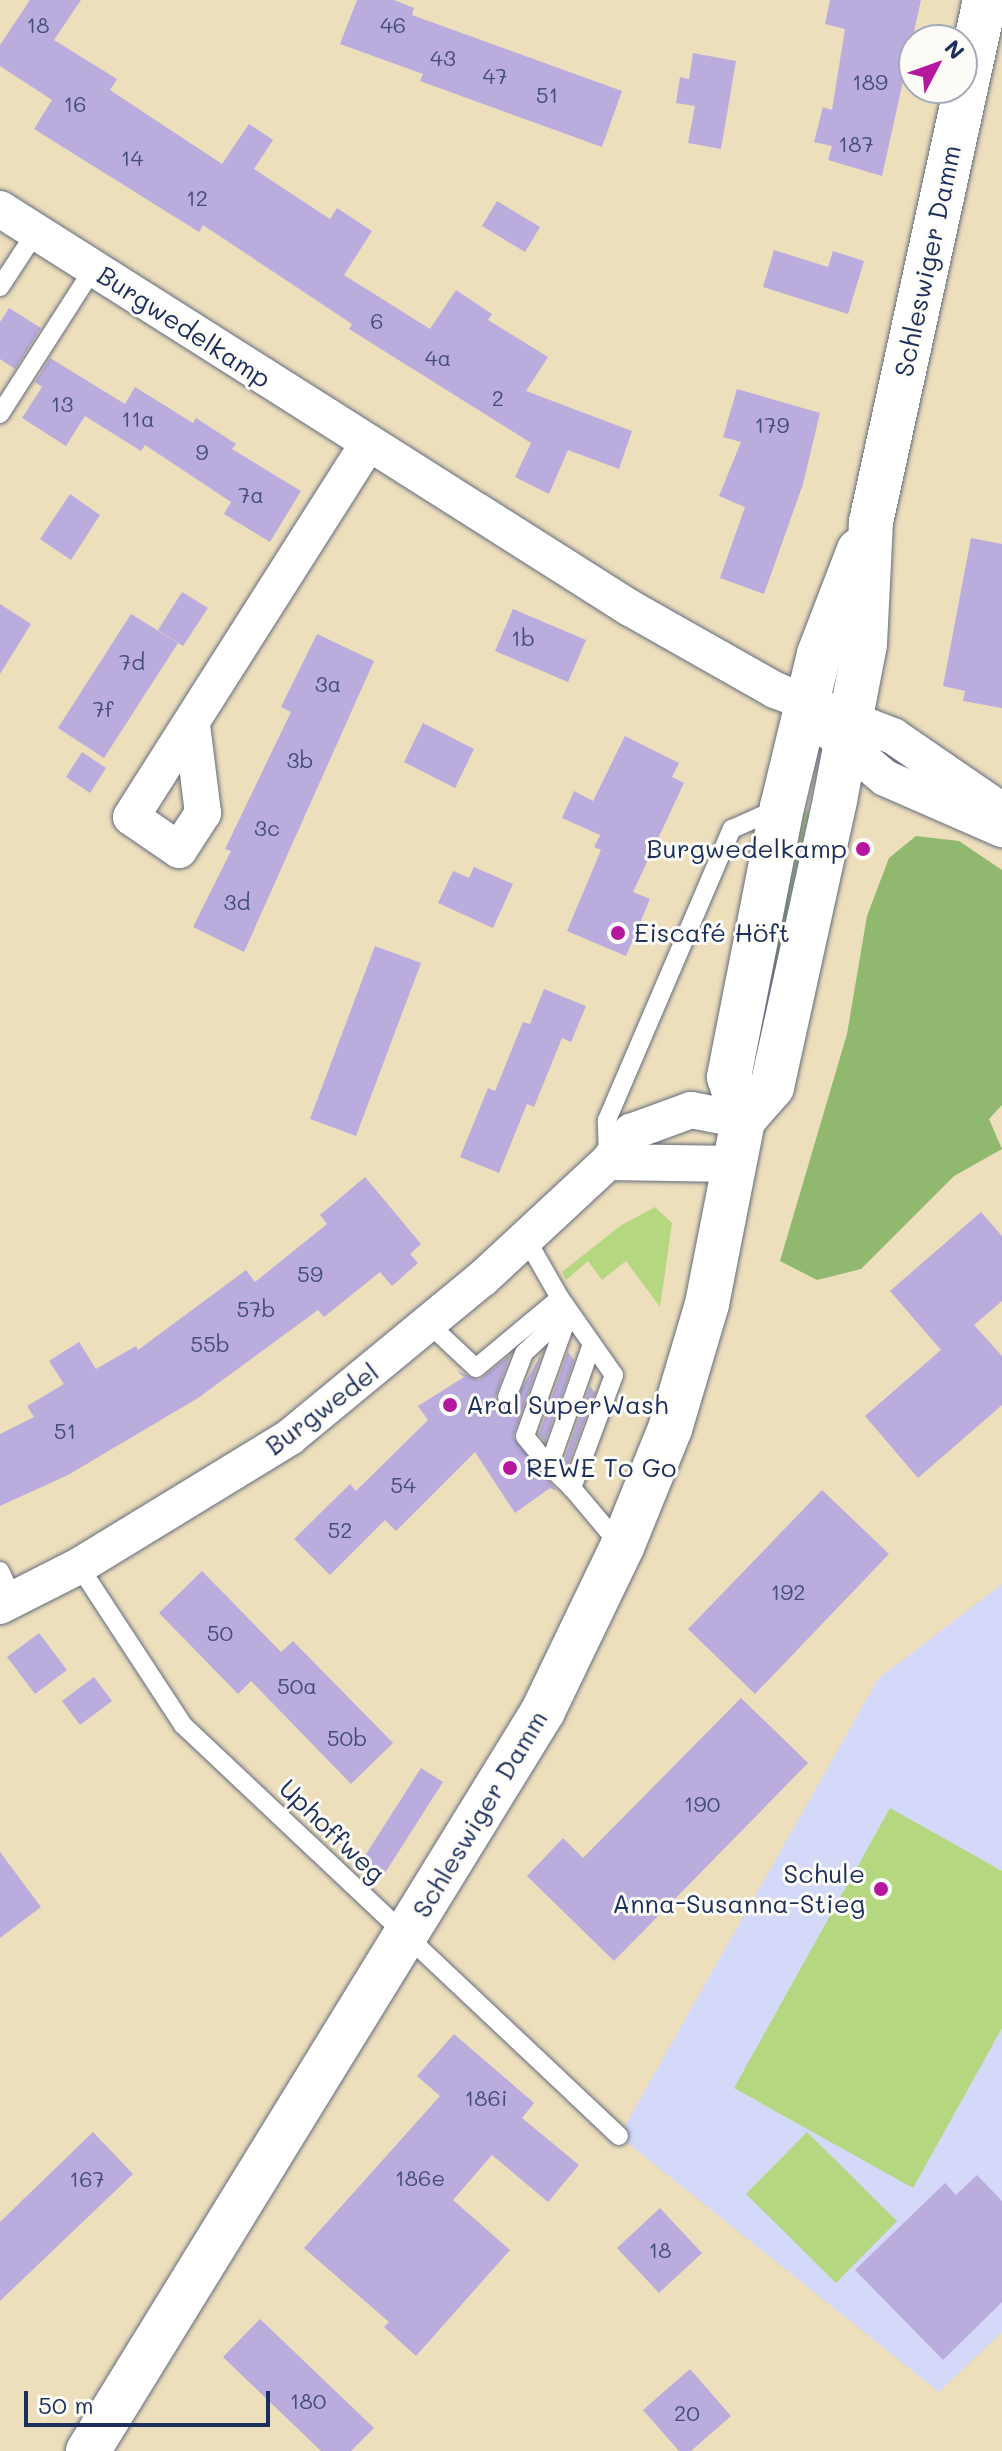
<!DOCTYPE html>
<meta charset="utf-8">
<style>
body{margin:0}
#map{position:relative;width:1002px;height:2451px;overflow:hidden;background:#eddebc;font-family:Mali,sans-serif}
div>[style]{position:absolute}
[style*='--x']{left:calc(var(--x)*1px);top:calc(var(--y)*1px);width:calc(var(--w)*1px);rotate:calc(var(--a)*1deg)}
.built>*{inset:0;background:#d4d8f9}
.green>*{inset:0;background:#b5d780}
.forest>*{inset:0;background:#90b86e}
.building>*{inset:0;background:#bbacde}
.roads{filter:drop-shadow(0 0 2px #646c7f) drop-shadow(0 0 2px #646c7f)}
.service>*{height:18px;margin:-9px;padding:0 9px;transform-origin:9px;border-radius:9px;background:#fff}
.minor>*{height:36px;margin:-18px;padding:0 18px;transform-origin:18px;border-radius:18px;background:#fff}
.secondary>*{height:44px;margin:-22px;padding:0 22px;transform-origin:22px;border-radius:22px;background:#fff}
.dots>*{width:22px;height:22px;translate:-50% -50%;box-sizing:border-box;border:4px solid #fdfcf7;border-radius:50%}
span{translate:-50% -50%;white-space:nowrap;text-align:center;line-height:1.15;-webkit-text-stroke:6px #fdfcf7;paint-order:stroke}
.number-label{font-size:22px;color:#434e7e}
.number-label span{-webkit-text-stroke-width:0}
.street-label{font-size:26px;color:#1b2f5e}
.poi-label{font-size:26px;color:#1b2f5e}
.right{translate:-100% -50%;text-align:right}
.left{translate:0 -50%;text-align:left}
.north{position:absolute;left:898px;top:24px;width:80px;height:80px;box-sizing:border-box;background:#fdfcf7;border:2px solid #a3aaba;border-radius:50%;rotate:49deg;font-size:22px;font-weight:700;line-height:32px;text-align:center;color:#1b2f5e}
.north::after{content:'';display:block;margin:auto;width:28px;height:36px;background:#b5179e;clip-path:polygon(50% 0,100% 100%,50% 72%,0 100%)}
.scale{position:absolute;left:24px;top:2391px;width:246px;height:36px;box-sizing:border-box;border:4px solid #1b2f5e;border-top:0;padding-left:10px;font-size:24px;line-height:28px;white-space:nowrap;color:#1b2f5e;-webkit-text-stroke:6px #fdfcf7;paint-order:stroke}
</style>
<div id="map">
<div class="built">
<div style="clip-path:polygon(1002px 1584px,1002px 2332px,939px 2392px,619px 2136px,878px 1679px)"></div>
</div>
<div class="green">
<div style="clip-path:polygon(804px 811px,815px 817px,748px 1105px,761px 1024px)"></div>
<div style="clip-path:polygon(655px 1207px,672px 1223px,660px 1307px,626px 1261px,602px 1280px,588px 1261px,566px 1280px,562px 1272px,620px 1226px)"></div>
<div style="clip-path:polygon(890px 1808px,1002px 1871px,1002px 2028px,913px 2188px,734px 2088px)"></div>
<div style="clip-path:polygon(807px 2132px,897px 2221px,836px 2283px,746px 2194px)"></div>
</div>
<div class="forest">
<div style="clip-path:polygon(916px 836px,959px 841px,1002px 870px,1002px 1105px,989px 1119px,1002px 1149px,954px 1176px,861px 1269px,817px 1280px,780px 1261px,847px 1034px,867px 916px,889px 858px)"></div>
</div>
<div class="building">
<div style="clip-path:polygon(30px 0,81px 0,54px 40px,117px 79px,110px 90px,222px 164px,249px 124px,273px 140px,254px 169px,330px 219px,337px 208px,372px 231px,344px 275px,430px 329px,456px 290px,492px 314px,488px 320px,548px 357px,526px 391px,632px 431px,619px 469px,568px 450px,549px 494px,515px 477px,531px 443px,349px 329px,352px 324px,203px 225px,199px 232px,34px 129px,52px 100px,0 66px,0 45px)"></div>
<div style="clip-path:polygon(357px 0,394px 0,414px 8px,412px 15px,622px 91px,602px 147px,420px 81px,423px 74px,340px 44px)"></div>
<div style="clip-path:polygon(830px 0,921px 0,882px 176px,828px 160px,832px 146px,814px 142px,823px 107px,832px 110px,845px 29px,825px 24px)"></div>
<div style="clip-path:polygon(693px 53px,736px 61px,721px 149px,688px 143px,695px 106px,676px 103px,680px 77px,689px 79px)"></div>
<div style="clip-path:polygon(497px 201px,540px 227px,525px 252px,482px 226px)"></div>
<div style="clip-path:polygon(774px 250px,828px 267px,833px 251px,864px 261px,848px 314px,763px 287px)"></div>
<div style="clip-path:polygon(9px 308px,41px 328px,15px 369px,0 359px,0 322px)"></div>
<div style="clip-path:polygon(50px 358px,125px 404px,135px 387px,193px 423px,196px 418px,236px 444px,232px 449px,301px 491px,270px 542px,224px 514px,231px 502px,145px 445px,141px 451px,85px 416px,66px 446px,22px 418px,42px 387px,35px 382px)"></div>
<div style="clip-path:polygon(737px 389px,820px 413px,803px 484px,764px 594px,720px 578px,745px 507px,719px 496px,741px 442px,723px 437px)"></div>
<div style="clip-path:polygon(70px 494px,100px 515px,71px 560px,40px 539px)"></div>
<div style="clip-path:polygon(971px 538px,1002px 544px,1002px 708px,963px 701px,965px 691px,943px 686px)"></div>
<div style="clip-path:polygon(182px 592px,208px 608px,183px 646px,158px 630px)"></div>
<div style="clip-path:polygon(0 604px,31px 624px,0 674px)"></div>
<div style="clip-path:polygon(513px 609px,586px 640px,568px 682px,495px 651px)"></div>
<div style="clip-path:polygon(131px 614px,178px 643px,104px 758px,58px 728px)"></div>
<div style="clip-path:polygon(317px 634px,374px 661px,244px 952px,193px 927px,231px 851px,225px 849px,291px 712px,281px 707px)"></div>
<div style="clip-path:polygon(423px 723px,474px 749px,455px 788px,404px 762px)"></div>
<div style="clip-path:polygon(625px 736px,679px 763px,672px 777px,684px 783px,633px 892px,650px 899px,626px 956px,567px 931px,601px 850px,594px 847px,600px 835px,562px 818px,574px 791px,593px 801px)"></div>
<div style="clip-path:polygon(82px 752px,106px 768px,90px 793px,66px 777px)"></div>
<div style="clip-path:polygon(474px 867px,513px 884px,493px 928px,438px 903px,453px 871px,469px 878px)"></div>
<div style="clip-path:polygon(375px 946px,421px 963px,356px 1136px,310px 1119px)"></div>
<div style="clip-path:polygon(544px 989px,586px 1006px,571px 1042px,562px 1038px,534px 1107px,527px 1104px,499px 1173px,460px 1157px,488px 1088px,495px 1091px,523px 1022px,530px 1024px)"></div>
<div style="clip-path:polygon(365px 1177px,421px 1244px,410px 1254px,418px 1263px,392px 1286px,380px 1272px,324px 1317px,318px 1310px,198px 1398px,68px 1475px,0 1506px,0 1434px,34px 1417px,27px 1406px,64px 1384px,49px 1361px,79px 1342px,96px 1369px,136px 1346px,138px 1350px,246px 1270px,255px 1282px,327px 1224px,320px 1215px)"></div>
<div style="clip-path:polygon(981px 1212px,1002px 1236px,1002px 1301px,974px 1325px,1002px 1356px,1002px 1405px,918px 1478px,865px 1416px,941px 1350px,890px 1291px)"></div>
<div style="clip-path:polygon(568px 1352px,574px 1360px,545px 1442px,539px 1434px)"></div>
<div style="clip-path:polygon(542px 1353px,513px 1437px,557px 1491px,550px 1488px,515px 1513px,475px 1452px,396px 1531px,385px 1520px,330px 1575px,294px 1539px,350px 1484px,356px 1491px,428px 1420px,418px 1406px,464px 1377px,457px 1371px,479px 1380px,510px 1355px,495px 1398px,510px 1409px)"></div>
<div style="clip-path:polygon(590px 1386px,595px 1393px,567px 1467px,563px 1463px)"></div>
<div style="clip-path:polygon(822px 1490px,889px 1554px,755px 1694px,688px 1629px)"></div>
<div style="clip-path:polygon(202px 1571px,281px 1652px,293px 1641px,393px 1743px,351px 1784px,251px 1681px,238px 1694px,159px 1613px)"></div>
<div style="clip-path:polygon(39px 1633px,67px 1670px,35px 1694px,7px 1657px)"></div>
<div style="clip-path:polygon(94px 1677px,112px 1701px,80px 1725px,62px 1701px)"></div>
<div style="clip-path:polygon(741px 1698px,808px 1763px,614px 1961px,527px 1876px,563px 1838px,583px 1858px)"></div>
<div style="clip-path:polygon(421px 1768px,443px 1782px,383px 1876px,361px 1862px)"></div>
<div style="clip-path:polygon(0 1852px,41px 1907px,0 1938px)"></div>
<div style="clip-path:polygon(454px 2034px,534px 2103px,522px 2118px,579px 2165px,548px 2202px,492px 2155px,453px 2200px,510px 2250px,416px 2356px,384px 2327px,389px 2322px,304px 2248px,440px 2096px,417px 2076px)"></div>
<div style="clip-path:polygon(93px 2132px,133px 2174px,0 2301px,0 2222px)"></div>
<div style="clip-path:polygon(977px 2175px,1002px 2201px,1002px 2302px,943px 2360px,855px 2270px,945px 2183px,956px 2195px)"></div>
<div style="clip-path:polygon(660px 2208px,702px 2253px,659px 2293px,617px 2248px)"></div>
<div style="clip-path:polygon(260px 2319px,374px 2428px,351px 2451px,321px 2451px,223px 2357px)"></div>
<div style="clip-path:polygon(690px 2369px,731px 2416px,691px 2451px,679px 2451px,643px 2410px)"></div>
</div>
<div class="roads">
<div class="service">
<div style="--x:0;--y:287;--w:66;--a:-56.8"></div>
<div style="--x:0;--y:414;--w:172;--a:-57.3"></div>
<div style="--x:608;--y:1157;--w:37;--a:-92"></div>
<div style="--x:607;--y:1120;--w:317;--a:-66.8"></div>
<div style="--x:732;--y:829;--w:51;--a:-24.1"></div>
<div style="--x:560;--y:1298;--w:94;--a:55"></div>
<div style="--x:614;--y:1375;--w:121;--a:110.4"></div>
<div style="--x:572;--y:1488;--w:75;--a:49.9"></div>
<div style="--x:429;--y:1324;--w:64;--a:43.1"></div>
<div style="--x:476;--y:1368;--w:109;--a:-39.8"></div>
<div style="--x:560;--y:1298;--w:70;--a:-119.8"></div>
<div style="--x:507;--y:1397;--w:47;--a:-68.9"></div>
<div style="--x:524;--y:1353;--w:34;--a:-43"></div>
<div style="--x:549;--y:1330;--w:32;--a:-72"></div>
<div style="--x:549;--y:1466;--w:38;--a:-129"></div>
<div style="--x:525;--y:1436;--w:131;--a:-70.3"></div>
<div style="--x:572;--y:1488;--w:32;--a:-136"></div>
<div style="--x:549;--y:1466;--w:126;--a:-70.6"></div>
<div style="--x:79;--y:1566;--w:190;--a:56.8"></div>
<div style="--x:183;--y:1725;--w:599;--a:43.31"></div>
<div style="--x:0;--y:1571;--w:31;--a:65"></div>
</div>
<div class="minor">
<div style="--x:0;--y:209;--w:746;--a:32.35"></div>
<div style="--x:630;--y:608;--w:167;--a:29.5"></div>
<div style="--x:775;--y:690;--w:127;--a:21.3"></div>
<div style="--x:893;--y:736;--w:132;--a:34.5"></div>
<div style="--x:192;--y:725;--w:89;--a:82.9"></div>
<div style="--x:203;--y:813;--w:44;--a:123"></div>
<div style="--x:179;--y:850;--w:58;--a:-145.5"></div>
<div style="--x:131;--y:817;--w:442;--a:-57.6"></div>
<div style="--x:829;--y:731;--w:73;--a:40"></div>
<div style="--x:885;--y:778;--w:128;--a:23.6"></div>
<div style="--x:608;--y:1162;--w:126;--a:0.9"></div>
<div style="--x:0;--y:1606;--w:89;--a:-26.9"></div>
<div style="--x:79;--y:1566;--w:247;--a:-31.4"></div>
<div style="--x:290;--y:1437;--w:249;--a:-39.5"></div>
<div style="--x:482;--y:1279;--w:172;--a:-42.9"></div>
<div style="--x:608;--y:1162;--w:38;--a:-53"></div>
<div style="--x:631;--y:1132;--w:64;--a:-20.1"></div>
<div style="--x:691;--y:1110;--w:53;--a:10.9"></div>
</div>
<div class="secondary">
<div style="--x:743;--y:1120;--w:45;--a:-108"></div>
<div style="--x:729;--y:1077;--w:275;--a:-78.9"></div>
<div style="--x:782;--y:807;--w:157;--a:-76.4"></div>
<div style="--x:819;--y:654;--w:111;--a:-69"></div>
<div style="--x:88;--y:2451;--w:869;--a:-58.41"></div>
<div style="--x:543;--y:1711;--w:182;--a:-64.3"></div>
<div style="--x:622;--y:1547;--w:127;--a:-67.9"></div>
<div style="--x:670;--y:1429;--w:130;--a:-73.5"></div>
<div style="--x:707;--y:1304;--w:187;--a:-78.9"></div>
<div style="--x:743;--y:1120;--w:44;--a:-48.7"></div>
<div style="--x:772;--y:1087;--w:294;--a:-77.6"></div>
<div style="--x:835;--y:800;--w:159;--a:-79.1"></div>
<div style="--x:865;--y:644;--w:122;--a:-87.2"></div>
<div style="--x:871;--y:522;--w:534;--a:-77.68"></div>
</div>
</div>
<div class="dots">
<div style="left:863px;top:849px;background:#b5179e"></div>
<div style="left:618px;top:933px;background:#b5179e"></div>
<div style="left:450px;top:1405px;background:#b5179e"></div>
<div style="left:510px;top:1468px;background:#b5179e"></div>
<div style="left:881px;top:1889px;background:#b5179e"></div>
</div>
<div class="number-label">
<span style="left:38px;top:25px">18</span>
<span style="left:393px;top:25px">46</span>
<span style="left:443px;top:58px">43</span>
<span style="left:495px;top:76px">47</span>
<span style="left:870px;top:82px">189</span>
<span style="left:547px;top:95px">51</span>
<span style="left:75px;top:104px">16</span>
<span style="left:856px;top:144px">187</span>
<span style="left:132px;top:158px">14</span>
<span style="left:197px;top:198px">12</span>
<span style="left:377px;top:321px">6</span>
<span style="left:438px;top:358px">4a</span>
<span style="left:498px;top:398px">2</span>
<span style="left:62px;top:404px">13</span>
<span style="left:138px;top:419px">11a</span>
<span style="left:772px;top:425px">179</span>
<span style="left:202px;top:452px">9</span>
<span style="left:251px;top:495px">7a</span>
<span style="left:523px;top:638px">1b</span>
<span style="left:132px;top:662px">7d</span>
<span style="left:328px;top:684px">3a</span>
<span style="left:103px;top:709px">7f</span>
<span style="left:300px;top:760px">3b</span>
<span style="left:267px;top:828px">3c</span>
<span style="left:237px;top:902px">3d</span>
<span style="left:310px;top:1274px">59</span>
<span style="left:256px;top:1309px">57b</span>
<span style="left:210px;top:1344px">55b</span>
<span style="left:65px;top:1431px">51</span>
<span style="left:403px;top:1485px">54</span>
<span style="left:340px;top:1530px">52</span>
<span style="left:788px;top:1592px">192</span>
<span style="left:220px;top:1633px">50</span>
<span style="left:297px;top:1686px">50a</span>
<span style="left:347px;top:1738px">50b</span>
<span style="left:702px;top:1804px">190</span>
<span style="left:486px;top:2098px">186i</span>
<span style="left:420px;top:2178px">186e</span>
<span style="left:87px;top:2179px">167</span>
<span style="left:660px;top:2250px">18</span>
<span style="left:308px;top:2401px">180</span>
<span style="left:687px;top:2413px">20</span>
</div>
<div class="street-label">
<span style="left:928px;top:261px;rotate:-78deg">Schleswiger Damm</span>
<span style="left:184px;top:327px;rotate:33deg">Burgwedelkamp</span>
<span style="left:322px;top:1409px;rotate:-37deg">Burgwedel</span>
<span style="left:480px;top:1814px;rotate:-59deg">Schleswiger Damm</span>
<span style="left:332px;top:1831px;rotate:44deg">Uphoffweg</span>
</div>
<div class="poi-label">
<span class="right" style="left:847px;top:849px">Burgwedelkamp</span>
<span class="left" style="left:634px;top:933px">Eiscafé Höft</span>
<span class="left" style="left:466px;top:1405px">Aral SuperWash</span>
<span class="left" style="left:526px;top:1468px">REWE To Go</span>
<span class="right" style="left:865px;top:1889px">Schule<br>Anna-Susanna-Stieg</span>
</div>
<div class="north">N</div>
<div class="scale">50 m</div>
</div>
